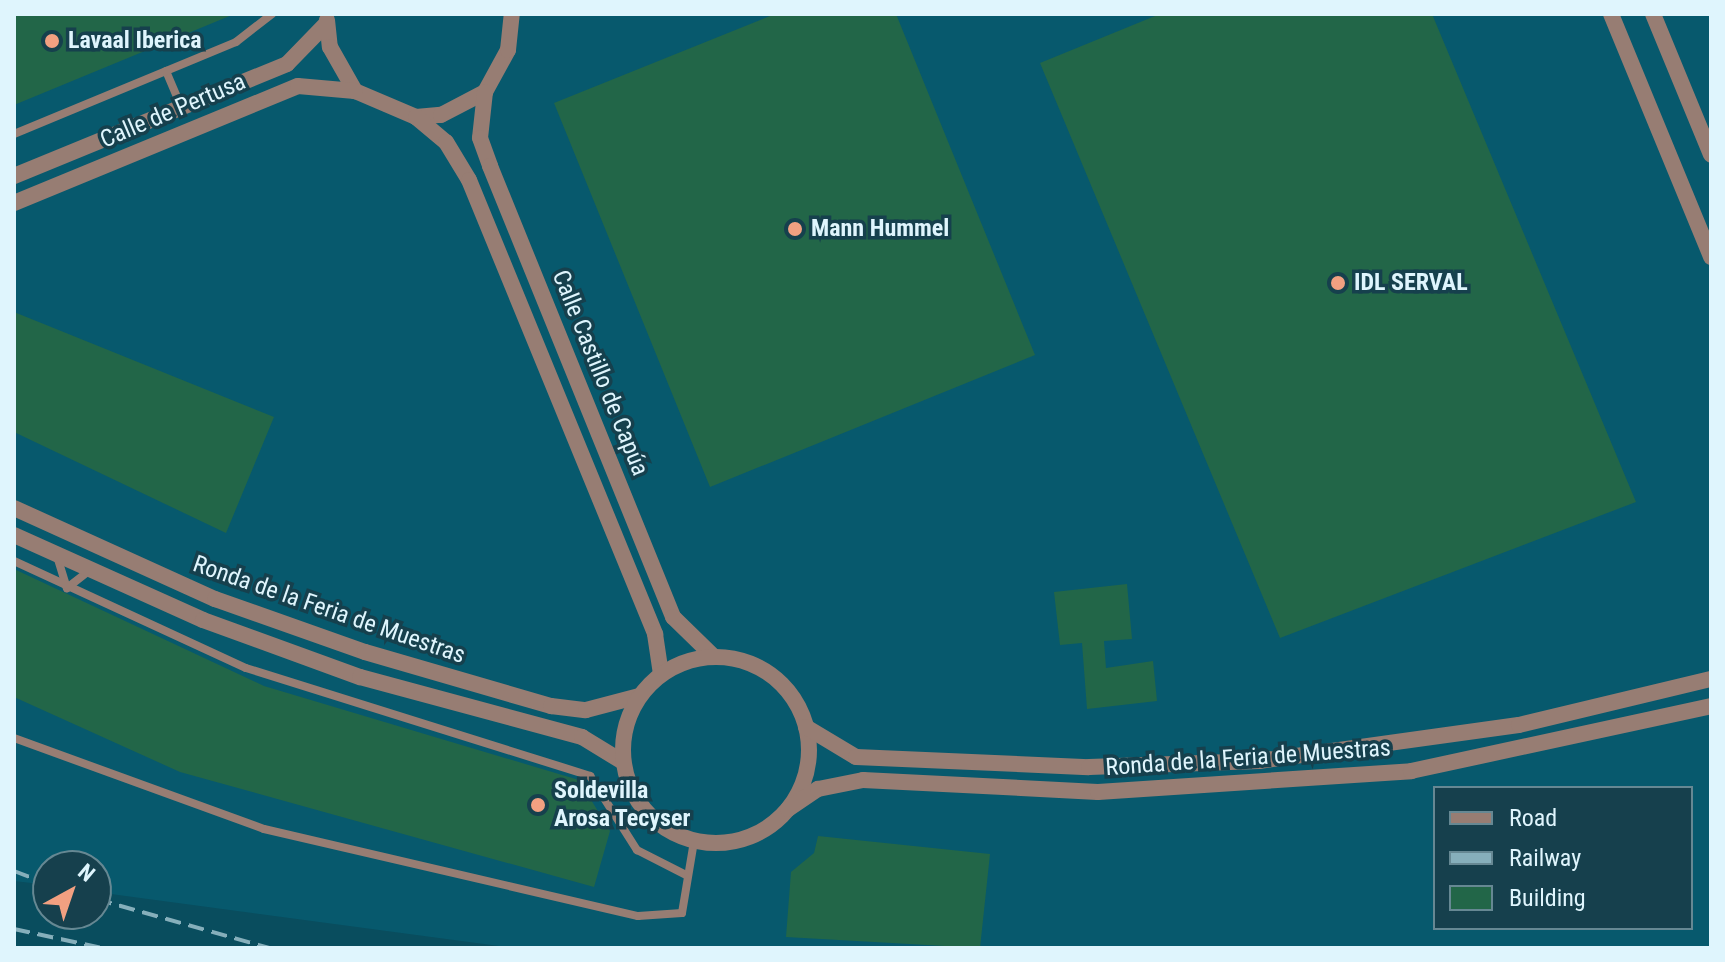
<!DOCTYPE html>
<meta charset="utf-8">
<style>
body{margin:0}
#map{position:relative;width:1725px;height:962px;overflow:hidden;background:#094d5e;font-family:"Roboto Condensed",sans-serif}
div>[style]{position:absolute}
[style*='--x']{left:calc(var(--x)*1px);top:calc(var(--y)*1px);width:calc(var(--w)*1px);rotate:calc(var(--a)*1deg)}
.built>*{inset:0;background:#07596d}
.building>*{inset:0;background:#226648}
.lane>*{height:8px;margin:-4px;padding:0 4px;transform-origin:4px;border-radius:4px;background:#977d73}
.street>*{height:16px;margin:-8px;padding:0 8px;transform-origin:8px;border-radius:8px;background:#977d73}
.street>.ring{margin:-8px;padding:0;box-sizing:content-box;background:none;border:16px solid #977d73;border-radius:50%}
.rail>*{height:4px;margin-top:-2px;transform-origin:0;background:repeating-linear-gradient(90deg,#86afbb 0 16px,transparent 0 24px)}
.dots>*{width:22px;height:22px;translate:-50% -50%;box-sizing:border-box;border:4px solid #16404d;border-radius:50%}
span{translate:-50% -50%;white-space:nowrap;text-align:center;line-height:1.15;-webkit-text-stroke:7px #16404d;paint-order:stroke}
.poi-label{font-size:24px;color:#dff5fd;font-weight:700}
.left{translate:0 -50%;text-align:left}
.street-label{font-size:24px;color:#dff5fd}
.frame{position:absolute;inset:0;border:16px solid #dff5fd;pointer-events:none}
.legend{position:absolute;left:1433px;top:786px;width:260px;height:144px;box-sizing:border-box;background:#16404d;border:2px solid #668893;margin:0;padding:10px 14px;list-style:none;font-size:24px;color:#dff5fd}
.legend li{display:flex;align-items:center;gap:16px;height:40px}
.legend b{width:40px;border:2px solid #668893}
.north{position:absolute;left:32px;top:850px;width:80px;height:80px;box-sizing:border-box;background:#16404d;border:2px solid #668893;border-radius:50%;rotate:40deg;font-size:22px;font-weight:700;line-height:32px;text-align:center;color:#dff5fd}
.north::after{content:'';display:block;margin:auto;width:28px;height:36px;background:#f2a081;clip-path:polygon(50% 0,100% 100%,50% 72%,0 100%)}
</style>
<div id="map">
<div class="built">
<div style="clip-path:polygon(evenodd,14px 14px,1711px 14px,1711px 948px,513px 948px,96px 892px,96px 866px,48px 866px,48px 885px,14px 881px,14px 14px,1435px 788px,1691px 788px,1691px 928px,1435px 928px,1435px 788px)"></div>
</div>
<div class="building">
<div style="clip-path:polygon(14px 14px,232px 14px,232px 15px,14px 105px)"></div>
<div style="clip-path:polygon(775px 14px,896px 14px,1035px 355px,710px 487px,554px 103px)"></div>
<div style="clip-path:polygon(1160px 14px,1432px 14px,1636px 502px,1280px 638px,1040px 63px)"></div>
<div style="clip-path:polygon(14px 312px,274px 417px,226px 533px,14px 432px)"></div>
<div style="clip-path:polygon(14px 569px,264px 686px,579px 780px,610px 831px,594px 887px,180px 772px,14px 697px)"></div>
<div style="clip-path:polygon(1127px 584px,1132px 639px,1104px 641px,1106px 668px,1153px 661px,1157px 701px,1087px 709px,1082px 643px,1060px 645px,1054px 592px)"></div>
<div style="clip-path:polygon(818px 836px,990px 854px,980px 948px,786px 937px,791px 872px,814px 853px)"></div>
</div>
<div class="lane">
<div style="--x:166;--y:71;--w:39;--a:67"></div>
<div style="--x:14;--y:134;--w:240;--a:-22.5"></div>
<div style="--x:236;--y:42;--w:46;--a:-37.9"></div>
<div style="--x:57;--y:556;--w:34;--a:73"></div>
<div style="--x:67;--y:588;--w:29;--a:-38"></div>
<div style="--x:14;--y:561;--w:255;--a:24.8"></div>
<div style="--x:246;--y:668;--w:361;--a:17.4"></div>
<div style="--x:590;--y:776;--w:88;--a:57.6"></div>
<div style="--x:637;--y:850;--w:57;--a:27"></div>
<div style="--x:14;--y:738;--w:266;--a:20"></div>
<div style="--x:264;--y:829;--w:384;--a:13.1"></div>
<div style="--x:638;--y:916;--w:44;--a:-3.9"></div>
<div style="--x:682;--y:913;--w:73;--a:-80.5"></div>
</div>
<div class="street">
<div style="--x:1611;--y:14;--w:263;--a:67.6"></div>
<div style="--x:1653;--y:14;--w:152;--a:67.6"></div>
<div style="--x:327;--y:20;--w:27;--a:84"></div>
<div style="--x:330;--y:47;--w:51;--a:60.4"></div>
<div style="--x:355;--y:91;--w:66;--a:23.1"></div>
<div style="--x:416;--y:117;--w:25;--a:-5"></div>
<div style="--x:441;--y:115;--w:50;--a:-27.6"></div>
<div style="--x:485;--y:92;--w:48;--a:-61.3"></div>
<div style="--x:508;--y:50;--w:36;--a:-84"></div>
<div style="--x:485;--y:92;--w:46;--a:96.2"></div>
<div style="--x:480;--y:138;--w:30;--a:70"></div>
<div style="--x:490;--y:166;--w:487;--a:67.9"></div>
<div style="--x:673;--y:617;--w:57;--a:44.3"></div>
<div style="--x:416;--y:117;--w:39;--a:40"></div>
<div style="--x:446;--y:142;--w:44;--a:58.8"></div>
<div style="--x:469;--y:180;--w:491;--a:67.7"></div>
<div style="--x:655;--y:634;--w:40;--a:81.5"></div>
<div style="--x:14;--y:176;--w:295;--a:-22.3"></div>
<div style="--x:287;--y:64;--w:57;--a:-45.7"></div>
<div style="--x:14;--y:203;--w:307;--a:-22.4"></div>
<div style="--x:298;--y:86;--w:57;--a:5"></div>
<div style="--x:14;--y:508;--w:221;--a:24.4"></div>
<div style="--x:215;--y:599;--w:159;--a:19.5"></div>
<div style="--x:365;--y:652;--w:194;--a:16.2"></div>
<div style="--x:551;--y:706;--w:35;--a:7"></div>
<div style="--x:586;--y:710;--w:55;--a:-14.8"></div>
<div style="--x:14;--y:535;--w:207;--a:24.2"></div>
<div style="--x:203;--y:620;--w:167;--a:20"></div>
<div style="--x:360;--y:677;--w:230;--a:15.1"></div>
<div style="--x:582;--y:737;--w:48;--a:31.4"></div>
<div class="ring" style="left:623px;top:657px;width:170px;height:170px"></div>
<div style="--x:806;--y:727;--w:58;--a:31"></div>
<div style="--x:856;--y:757;--w:233;--a:2.5"></div>
<div style="--x:1089;--y:767;--w:170;--a:-2"></div>
<div style="--x:1259;--y:761;--w:262;--a:-7.9"></div>
<div style="--x:1519;--y:725;--w:197;--a:-13.5"></div>
<div style="--x:788;--y:809;--w:36;--a:-34"></div>
<div style="--x:818;--y:789;--w:46;--a:-11.3"></div>
<div style="--x:863;--y:780;--w:235;--a:2.9"></div>
<div style="--x:1098;--y:792;--w:314;--a:-3.8"></div>
<div style="--x:1411;--y:771;--w:307;--a:-12.2"></div>
</div>
<div class="rail">
<div style="--x:14;--y:871;--w:36;--a:21"></div>
<div style="--x:96;--y:899;--w:180;--a:15.8"></div>
<div style="--x:14;--y:929;--w:90;--a:12.2"></div>
</div>
<div class="dots">
<div style="left:52px;top:41px;background:#f2a081"></div>
<div style="left:795px;top:229px;background:#f2a081"></div>
<div style="left:1338px;top:283px;background:#f2a081"></div>
<div style="left:538px;top:805px;background:#f2a081"></div>
</div>
<div class="poi-label">
<span class="left" style="left:68px;top:41px">Lavaal Iberica</span>
<span class="left" style="left:811px;top:229px">Mann Hummel</span>
<span class="left" style="left:1354px;top:283px">IDL SERVAL</span>
<span class="left" style="left:554px;top:805px">Soldevilla<br>Arosa Tecyser</span>
</div>
<div class="street-label">
<span style="left:173px;top:111px;rotate:-23deg">Calle de Pertusa</span>
<span style="left:600px;top:373px;rotate:68deg">Calle Castillo de Capúa</span>
<span style="left:329px;top:610px;rotate:19deg">Ronda de la Feria de Muestras</span>
<span style="left:1248px;top:758px;rotate:-4deg">Ronda de la Feria de Muestras</span>
</div>
<div class="frame"></div>
<ul class="legend">
<li><b style="height:10px;background:#977d73"></b>Road</li>
<li><b style="height:10px;background:#86afbb"></b>Railway</li>
<li><b style="height:22px;background:#226648"></b>Building</li>
</ul>
<div class="north">N</div>
</div>
